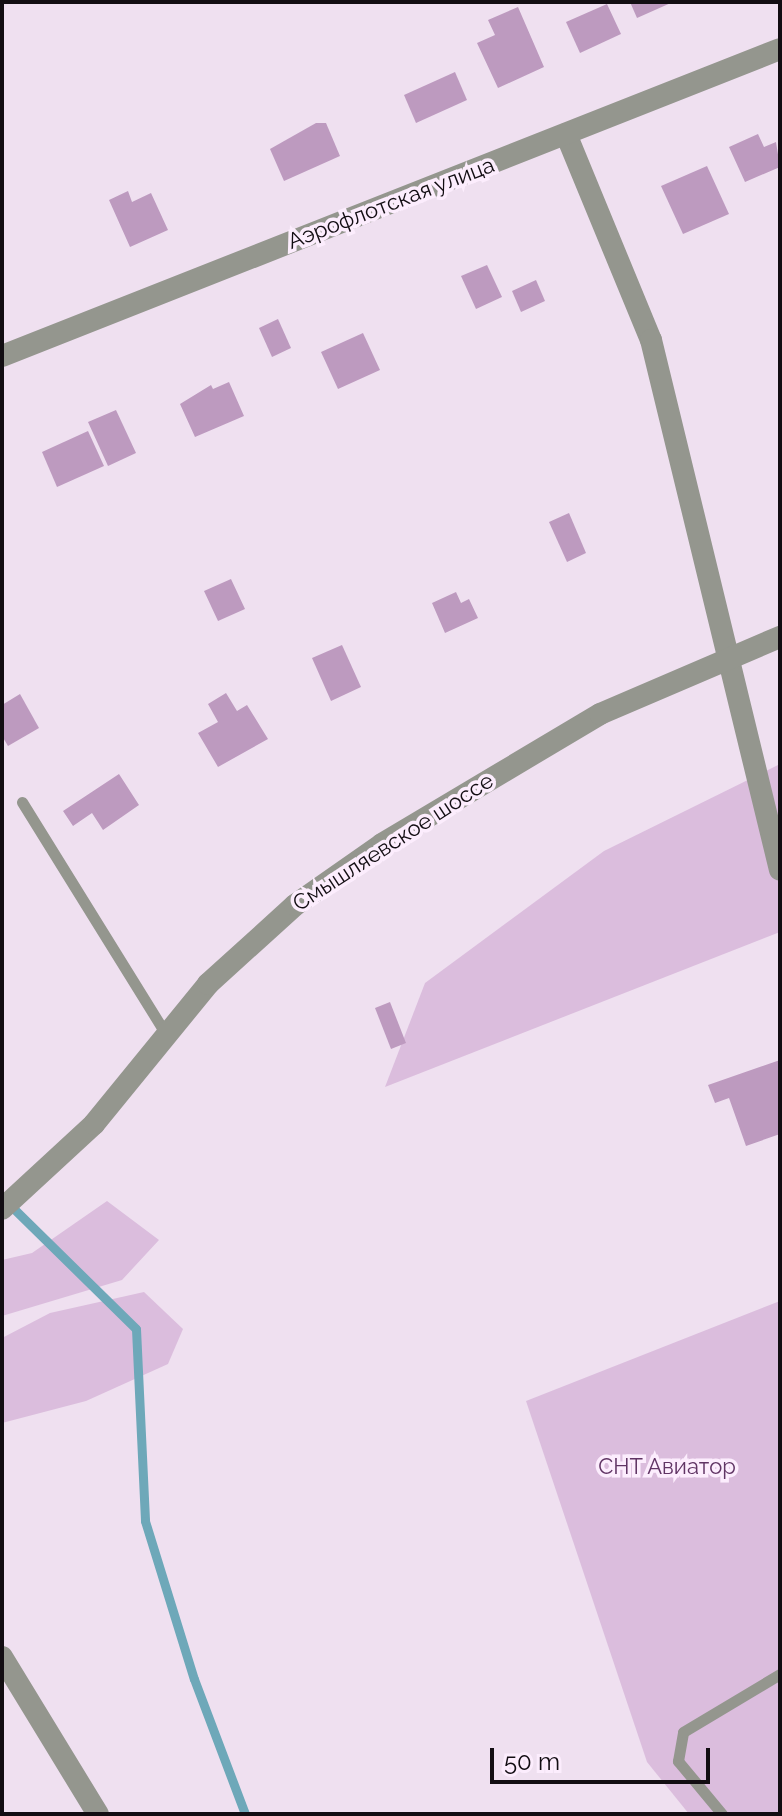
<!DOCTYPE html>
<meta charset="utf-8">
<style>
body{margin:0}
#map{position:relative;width:782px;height:1816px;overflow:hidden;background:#efe0f0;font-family:Raleway,sans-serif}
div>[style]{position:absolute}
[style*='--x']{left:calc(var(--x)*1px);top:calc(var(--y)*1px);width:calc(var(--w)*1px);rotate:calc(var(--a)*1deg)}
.green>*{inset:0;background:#dbbddd}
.stream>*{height:9px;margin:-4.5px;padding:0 4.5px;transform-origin:4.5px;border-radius:4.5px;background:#6ea8b9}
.building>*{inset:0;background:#bd9abf}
.service>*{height:11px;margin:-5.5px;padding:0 5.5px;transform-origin:5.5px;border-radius:5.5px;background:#94968e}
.minor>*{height:22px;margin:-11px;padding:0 11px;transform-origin:11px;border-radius:11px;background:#94968e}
.tertiary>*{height:22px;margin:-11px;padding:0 11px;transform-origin:11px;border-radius:11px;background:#94968e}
span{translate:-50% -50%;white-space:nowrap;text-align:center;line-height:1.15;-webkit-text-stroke:7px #fcedfd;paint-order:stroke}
.street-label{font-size:22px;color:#120d12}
.park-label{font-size:22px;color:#603464}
.frame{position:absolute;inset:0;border:4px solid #120d12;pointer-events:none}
.scale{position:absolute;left:490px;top:1748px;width:220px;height:36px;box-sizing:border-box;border:4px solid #120d12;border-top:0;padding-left:10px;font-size:24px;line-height:28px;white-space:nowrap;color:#120d12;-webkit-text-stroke:6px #fcedfd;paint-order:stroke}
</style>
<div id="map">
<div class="green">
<div style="clip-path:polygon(780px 764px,780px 932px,385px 1087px,425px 983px,604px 851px)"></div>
<div style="clip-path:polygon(107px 1201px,159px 1240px,122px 1280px,2px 1316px,2px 1260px,32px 1253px)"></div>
<div style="clip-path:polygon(144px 1292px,183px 1329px,168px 1364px,86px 1401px,2px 1423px,2px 1338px,50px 1313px)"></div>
<div style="clip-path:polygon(780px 1301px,780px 1814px,689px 1814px,647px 1762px,526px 1401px)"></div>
</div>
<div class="stream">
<div style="--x:9;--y:1204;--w:178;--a:44.5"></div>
<div style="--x:136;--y:1329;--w:192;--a:87.3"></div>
<div style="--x:145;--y:1521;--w:165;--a:72.8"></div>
<div style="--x:194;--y:1679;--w:144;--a:69.3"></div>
</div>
<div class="building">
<div style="clip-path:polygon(630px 2px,673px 2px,637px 18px)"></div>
<div style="clip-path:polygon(607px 4px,621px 34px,580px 53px,566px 22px)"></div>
<div style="clip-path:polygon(518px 7px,544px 67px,498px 88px,477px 43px,495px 35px,488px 20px)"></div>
<div style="clip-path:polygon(455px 72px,467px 100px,416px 123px,404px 95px)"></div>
<div style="clip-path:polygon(316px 123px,326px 123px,340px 156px,284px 181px,270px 149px)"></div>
<div style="clip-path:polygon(758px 134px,764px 147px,776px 142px,780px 167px,745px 182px,729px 147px)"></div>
<div style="clip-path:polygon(707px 166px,729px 214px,683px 234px,661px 186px)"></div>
<div style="clip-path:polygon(128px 191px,132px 202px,151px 193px,168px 230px,130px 247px,109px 200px)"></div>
<div style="clip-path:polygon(487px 265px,502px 297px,476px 309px,461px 276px)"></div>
<div style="clip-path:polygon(536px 280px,545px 301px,521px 312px,512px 291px)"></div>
<div style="clip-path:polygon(278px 319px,291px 348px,272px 357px,259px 328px)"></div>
<div style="clip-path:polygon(363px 333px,380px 370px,338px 389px,321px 352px)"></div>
<div style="clip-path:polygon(229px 382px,244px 416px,195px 437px,180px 404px,211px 385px,213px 389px)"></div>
<div style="clip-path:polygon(116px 410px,136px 453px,108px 466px,88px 422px)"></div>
<div style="clip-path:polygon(88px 431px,104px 466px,57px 487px,42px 452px)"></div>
<div style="clip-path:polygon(569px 513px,586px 553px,567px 562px,549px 522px)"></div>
<div style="clip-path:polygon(231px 579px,245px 609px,218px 621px,204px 591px)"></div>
<div style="clip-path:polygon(456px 592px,461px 603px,469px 599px,478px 618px,445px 633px,432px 603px)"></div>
<div style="clip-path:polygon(342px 645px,361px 687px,331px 701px,312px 658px)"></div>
<div style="clip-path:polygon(226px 693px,237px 711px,247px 705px,268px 739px,218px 767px,198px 733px,218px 722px,208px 704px)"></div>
<div style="clip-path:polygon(20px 694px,39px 728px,8px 746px,2px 736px,2px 705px)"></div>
<div style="clip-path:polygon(119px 774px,139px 805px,103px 830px,92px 813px,73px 826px,63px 811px)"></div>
<div style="clip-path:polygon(390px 1002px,406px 1043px,391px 1049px,375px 1008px)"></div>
<div style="clip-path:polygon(780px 1060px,780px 1134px,746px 1146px,729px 1098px,715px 1103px,708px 1085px)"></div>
</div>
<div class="service">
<div style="--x:22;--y:802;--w:273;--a:58.2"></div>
<div style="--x:722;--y:1814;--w:69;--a:-129.7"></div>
<div style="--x:678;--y:1761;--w:29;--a:-80"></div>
<div style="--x:683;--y:1732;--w:113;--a:-30.9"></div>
</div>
<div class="minor">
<div style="--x:566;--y:134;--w:223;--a:67.6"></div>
<div style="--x:651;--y:340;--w:545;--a:76.32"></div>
<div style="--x:2;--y:356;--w:836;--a:-21.53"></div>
<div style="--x:2;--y:1657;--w:184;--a:58.6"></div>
</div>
<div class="tertiary">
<div style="--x:2;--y:1209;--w:125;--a:-42.7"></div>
<div style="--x:94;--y:1124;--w:181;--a:-50.8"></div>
<div style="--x:208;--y:984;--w:118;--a:-42.2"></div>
<div style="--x:295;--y:905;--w:106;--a:-35"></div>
<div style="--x:382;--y:844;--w:254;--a:-30.8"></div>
<div style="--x:600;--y:714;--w:196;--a:-23.2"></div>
</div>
<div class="street-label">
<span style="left:391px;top:203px;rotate:-21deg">Аэрофлотская улица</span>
<span style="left:393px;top:842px;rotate:-33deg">Смышляевское шоссе</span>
</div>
<div class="park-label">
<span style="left:667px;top:1467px">СНТ Авиатор</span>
</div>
<div class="frame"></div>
<div class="scale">50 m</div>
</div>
